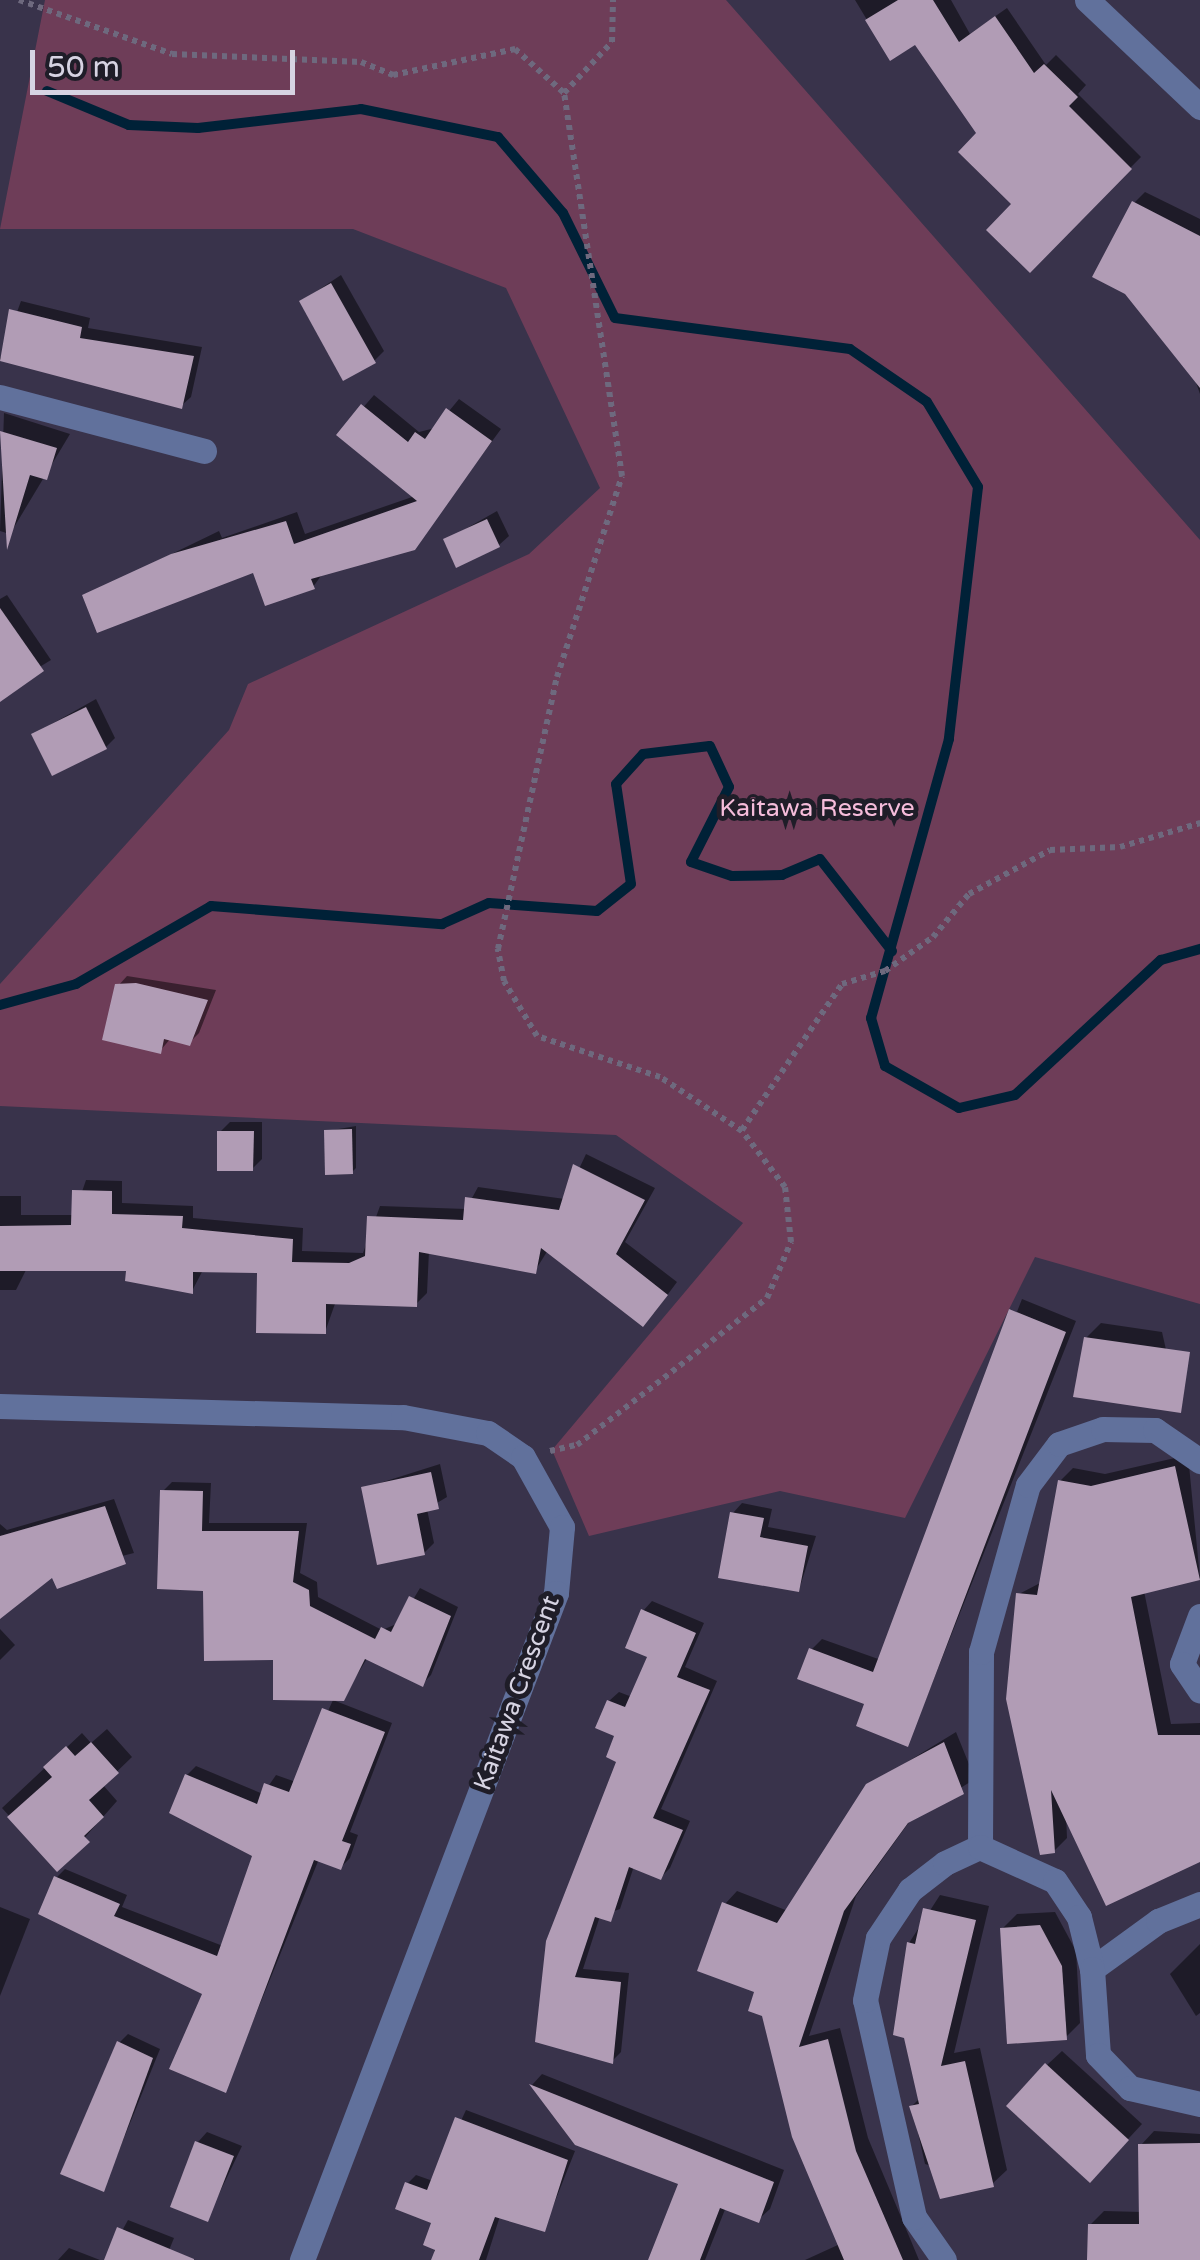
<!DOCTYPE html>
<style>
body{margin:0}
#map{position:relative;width:1200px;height:2260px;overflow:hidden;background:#39334b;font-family:"Varela Round",sans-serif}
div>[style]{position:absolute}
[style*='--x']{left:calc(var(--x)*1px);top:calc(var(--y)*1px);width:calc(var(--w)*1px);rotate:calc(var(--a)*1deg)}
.green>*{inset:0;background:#6e3d58}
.shadow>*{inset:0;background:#0007}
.stream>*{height:10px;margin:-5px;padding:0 5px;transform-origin:5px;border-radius:5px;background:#002137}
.building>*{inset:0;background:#b19cb5}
.path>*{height:6px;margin-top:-3px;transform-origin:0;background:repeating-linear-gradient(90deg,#6e697e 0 5px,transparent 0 10px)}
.minor>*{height:25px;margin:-12.5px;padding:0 12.5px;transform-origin:12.5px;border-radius:12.5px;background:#61719c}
span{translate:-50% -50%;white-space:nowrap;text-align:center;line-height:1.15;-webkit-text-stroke:10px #1f1d28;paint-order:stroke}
.park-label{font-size:25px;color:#f5bcda}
.street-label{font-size:25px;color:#d6d3e2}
.scale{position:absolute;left:30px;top:50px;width:265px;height:45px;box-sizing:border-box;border:5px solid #d6d3e2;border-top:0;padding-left:12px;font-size:30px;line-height:35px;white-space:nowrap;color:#d6d3e2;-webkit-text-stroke:8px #1f1d28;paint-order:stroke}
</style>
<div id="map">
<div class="green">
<div style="clip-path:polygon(45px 0,726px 0,1200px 540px,1200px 1304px,1035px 1257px,905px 1518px,780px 1491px,589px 1536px,552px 1450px,743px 1223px,616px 1135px,0 1106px,0 984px,229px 730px,248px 684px,529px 554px,600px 488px,506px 288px,353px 229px,0 229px)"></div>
</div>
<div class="shadow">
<div style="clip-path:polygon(855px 0,951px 0,970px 34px,1007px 8px,1046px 65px,1056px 55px,1086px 85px,1078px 94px,1141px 157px,1030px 269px,1015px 204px,979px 133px,916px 42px,890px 58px)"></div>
<div style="clip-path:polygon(1145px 192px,1200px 219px,1200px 394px,1134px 203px)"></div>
<div style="clip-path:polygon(341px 275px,384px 351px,374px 361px,302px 301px)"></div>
<div style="clip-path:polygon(21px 301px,90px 318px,88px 328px,202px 347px,191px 397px,181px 406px,0 359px)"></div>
<div style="clip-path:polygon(374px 395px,419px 432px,435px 428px,459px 399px,501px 429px,414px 548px,323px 573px,313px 587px,255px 570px,85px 596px,219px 531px,222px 538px,297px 512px,305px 534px,415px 496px,340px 434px)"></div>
<div style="clip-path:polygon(4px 413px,70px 434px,10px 534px,0 531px)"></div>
<div style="clip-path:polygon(497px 511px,509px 536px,499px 545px,446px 540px)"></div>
<div style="clip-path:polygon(7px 595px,51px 660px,0 691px,0 599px)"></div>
<div style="clip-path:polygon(96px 699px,115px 738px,106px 747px,34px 734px)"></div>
<div style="clip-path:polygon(127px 976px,216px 990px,199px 1033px,189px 1043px,171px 1038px,160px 1051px,118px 986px)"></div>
<div style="clip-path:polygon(230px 1122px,262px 1122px,262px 1159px,252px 1169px,220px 1132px)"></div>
<div style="clip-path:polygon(356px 1126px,356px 1168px,352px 1172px,327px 1131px)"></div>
<div style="clip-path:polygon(586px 1154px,655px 1188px,625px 1242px,677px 1282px,654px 1313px,548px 1250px,535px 1271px,429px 1251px,427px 1293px,416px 1304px,336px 1301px,325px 1332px,260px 1271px,203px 1270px,192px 1291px,128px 1268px,27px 1268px,16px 1290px,0 1290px,0 1196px,21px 1196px,21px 1215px,74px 1215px,86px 1180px,122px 1181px,122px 1203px,193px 1206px,193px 1218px,303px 1228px,302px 1251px,363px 1253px,380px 1206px,466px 1209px,478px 1187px,565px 1199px)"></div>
<div style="clip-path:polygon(1022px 1299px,1076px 1321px,908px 1744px,811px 1650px,822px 1639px,881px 1660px)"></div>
<div style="clip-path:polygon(1101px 1323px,1162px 1332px,1176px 1394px,1086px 1338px)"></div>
<div style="clip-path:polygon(1188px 1455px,1200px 1578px,1144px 1591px,1171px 1724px,1200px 1723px,1200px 1859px,1066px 1814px,1067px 1838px,1054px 1851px,1019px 1594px,1042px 1582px,1060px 1481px,1073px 1468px,1105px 1474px)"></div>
<div style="clip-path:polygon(440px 1464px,447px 1497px,427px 1509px,434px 1543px,424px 1553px,364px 1488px)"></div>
<div style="clip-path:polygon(172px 1482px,211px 1483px,209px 1523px,307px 1523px,300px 1573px,317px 1582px,318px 1597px,382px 1630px,399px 1623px,420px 1588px,458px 1607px,431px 1675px,422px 1684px,368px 1657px,343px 1698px,276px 1658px,206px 1588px,163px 1491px)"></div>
<div style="clip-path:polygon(114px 1499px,134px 1553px,54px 1573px,0 1616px,0 1524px,7px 1530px)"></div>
<div style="clip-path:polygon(742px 1503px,772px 1509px,768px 1527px,816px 1536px,799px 1590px,733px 1513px)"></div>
<div style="clip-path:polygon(652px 1601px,704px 1623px,685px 1667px,717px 1681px,661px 1809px,690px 1821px,670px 1868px,661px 1877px,634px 1866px,620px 1909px,600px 1916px,583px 1969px,629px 1973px,621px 2052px,612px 2061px,538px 2040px,619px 1760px,609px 1701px,619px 1692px,632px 1697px,650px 1656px,643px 1611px)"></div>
<div style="clip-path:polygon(0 1629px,15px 1645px,0 1660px)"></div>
<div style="clip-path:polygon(333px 1700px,392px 1723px,350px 1832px,358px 1835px,350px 1858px,341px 1867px,319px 1859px,225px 2090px,205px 1992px,56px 1878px,65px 1869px,127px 1895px,122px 1907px,223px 1946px,255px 1854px,187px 1775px,196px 1766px,263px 1794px,276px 1775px,296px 1782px)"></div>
<div style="clip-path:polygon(107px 1729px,132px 1757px,103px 1785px,117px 1801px,57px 1869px,2px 1808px,82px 1733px,91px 1743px)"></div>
<div style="clip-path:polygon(956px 1732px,975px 1779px,912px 1818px,856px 1896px,809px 2036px,840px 2028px,868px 2138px,919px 2260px,805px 2260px,840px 2244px,725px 1904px,737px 1891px,788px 1911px,868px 1786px)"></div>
<div style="clip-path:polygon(940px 1895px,989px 1906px,954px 2053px,980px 2048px,1007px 2170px,992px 2184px,925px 2164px,912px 2106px,920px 2098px,909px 1943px)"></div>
<div style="clip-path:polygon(0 1907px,30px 1919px,0 1996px)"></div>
<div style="clip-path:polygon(1055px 1912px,1076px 1951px,1080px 2023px,1066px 2037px,1002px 1929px,1017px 1914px)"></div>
<div style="clip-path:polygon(1200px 1944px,1200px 2013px,1196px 2016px,1170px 1974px)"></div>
<div style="clip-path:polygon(128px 2034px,160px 2049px,103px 2190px,120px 2042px)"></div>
<div style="clip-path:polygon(1062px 2051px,1142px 2124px,1104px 2165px,1047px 2065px)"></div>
<div style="clip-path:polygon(542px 2074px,784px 2170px,770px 2209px,758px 2220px,726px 2207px,705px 2260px,652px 2260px,681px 2182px,576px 2143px,532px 2085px)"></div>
<div style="clip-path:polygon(466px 2110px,575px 2151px,544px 2229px,500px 2216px,486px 2260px,434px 2260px,435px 2221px,407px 2184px,416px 2175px,433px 2181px)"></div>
<div style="clip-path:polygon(1154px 2131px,1200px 2134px,1200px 2260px,1090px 2260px,1090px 2225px,1104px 2211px,1142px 2212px,1141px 2145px)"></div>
<div style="clip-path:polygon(207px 2132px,242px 2146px,207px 2219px,198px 2142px)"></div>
<div style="clip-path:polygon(128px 2220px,174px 2238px,165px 2260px,106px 2260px)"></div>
<div style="clip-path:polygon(69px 2248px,100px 2260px,58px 2260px)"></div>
</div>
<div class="stream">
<div style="--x:47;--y:91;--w:89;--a:22.5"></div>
<div style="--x:129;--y:125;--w:69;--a:2.5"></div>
<div style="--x:198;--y:128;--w:164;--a:-6.6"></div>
<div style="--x:361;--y:109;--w:140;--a:11.6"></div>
<div style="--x:498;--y:137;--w:100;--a:49.5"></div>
<div style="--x:563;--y:213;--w:117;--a:63.7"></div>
<div style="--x:615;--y:318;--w:237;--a:7.5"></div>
<div style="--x:850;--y:349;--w:93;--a:34.5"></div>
<div style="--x:927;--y:402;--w:99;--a:59"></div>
<div style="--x:978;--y:487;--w:254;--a:96.6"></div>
<div style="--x:949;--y:739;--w:290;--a:105.6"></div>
<div style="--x:871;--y:1018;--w:50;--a:73.7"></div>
<div style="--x:885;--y:1066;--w:85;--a:29.6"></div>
<div style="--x:959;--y:1108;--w:57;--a:-13.1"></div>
<div style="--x:1015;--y:1095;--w:199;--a:-42.8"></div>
<div style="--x:1161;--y:960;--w:41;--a:-15.8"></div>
<div style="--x:0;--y:1005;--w:79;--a:-15.4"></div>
<div style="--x:76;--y:984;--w:156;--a:-30"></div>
<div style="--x:211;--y:906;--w:232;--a:4.5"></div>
<div style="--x:442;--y:924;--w:51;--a:-24.1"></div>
<div style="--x:489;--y:903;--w:108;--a:4.2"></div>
<div style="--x:597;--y:911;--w:43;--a:-38.5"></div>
<div style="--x:631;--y:884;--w:101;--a:-98.5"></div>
<div style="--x:616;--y:784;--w:40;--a:-48"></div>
<div style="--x:643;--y:754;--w:67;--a:-6.8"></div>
<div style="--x:710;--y:746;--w:45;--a:65.1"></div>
<div style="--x:729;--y:787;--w:84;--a:116.9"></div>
<div style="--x:691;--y:862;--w:43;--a:18.9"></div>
<div style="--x:732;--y:876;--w:50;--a:-1.1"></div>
<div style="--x:782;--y:875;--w:41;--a:-22.8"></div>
<div style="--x:820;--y:859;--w:117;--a:52"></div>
</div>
<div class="building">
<div style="clip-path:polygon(898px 0,933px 0,959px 42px,995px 16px,1034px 73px,1044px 64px,1078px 97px,1069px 106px,1132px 169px,1030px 273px,986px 230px,1011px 204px,958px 152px,976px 133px,915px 45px,890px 61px,865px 20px)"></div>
<div style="clip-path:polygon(1132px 201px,1200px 236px,1200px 388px,1125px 294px,1092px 277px)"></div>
<div style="clip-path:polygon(331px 283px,376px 363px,343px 381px,299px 301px)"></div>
<div style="clip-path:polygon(9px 309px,82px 327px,80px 338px,194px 356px,182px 409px,0 361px)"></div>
<div style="clip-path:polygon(361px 404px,408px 442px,415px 432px,425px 439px,446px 408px,492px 441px,415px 550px,311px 579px,315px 589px,265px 606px,253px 573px,97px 633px,82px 595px,171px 554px,286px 521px,294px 544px,417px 501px,336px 435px)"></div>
<div style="clip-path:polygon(0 431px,57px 448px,47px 480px,30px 475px,7px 550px)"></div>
<div style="clip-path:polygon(487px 519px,500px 547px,456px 568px,443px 539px)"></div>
<div style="clip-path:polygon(0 608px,44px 671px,0 702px)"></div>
<div style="clip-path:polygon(86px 707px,107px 749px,52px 776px,31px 734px)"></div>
<div style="clip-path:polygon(136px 983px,208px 1000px,190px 1046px,164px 1039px,161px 1054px,102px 1040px,115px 984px)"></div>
<div style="clip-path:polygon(352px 1129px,353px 1174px,325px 1175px,324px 1130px)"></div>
<div style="clip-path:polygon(217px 1131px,254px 1131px,253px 1171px,217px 1171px)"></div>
<div style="clip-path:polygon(573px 1164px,645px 1200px,616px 1254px,668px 1295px,643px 1327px,541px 1248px,536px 1274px,419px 1252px,417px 1307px,326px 1304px,326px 1334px,256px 1333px,257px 1273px,193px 1272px,193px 1294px,125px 1281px,126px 1271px,0 1271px,0 1226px,71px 1225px,72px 1190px,112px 1191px,112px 1214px,183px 1216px,182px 1228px,293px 1239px,292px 1262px,349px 1263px,365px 1256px,367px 1216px,463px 1220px,465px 1197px,559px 1210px)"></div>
<div style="clip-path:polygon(1009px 1309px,1066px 1332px,908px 1747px,856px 1726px,864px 1704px,797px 1679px,809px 1648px,873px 1672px)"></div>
<div style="clip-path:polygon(1084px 1337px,1190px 1352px,1181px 1413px,1073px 1397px)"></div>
<div style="clip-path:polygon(1175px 1466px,1200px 1580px,1131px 1597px,1158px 1735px,1200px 1735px,1200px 1862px,1106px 1906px,1051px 1790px,1055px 1853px,1040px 1855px,1006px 1699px,1016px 1593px,1037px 1595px,1058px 1480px,1091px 1486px)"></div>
<div style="clip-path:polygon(431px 1472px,439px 1509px,417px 1514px,425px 1555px,377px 1565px,361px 1487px)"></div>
<div style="clip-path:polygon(160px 1490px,203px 1491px,202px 1531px,299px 1531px,293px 1582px,309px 1590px,310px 1606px,375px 1639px,381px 1627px,391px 1632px,409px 1596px,451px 1616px,423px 1687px,365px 1659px,344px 1701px,273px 1700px,273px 1660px,204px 1661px,203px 1591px,157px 1589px)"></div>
<div style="clip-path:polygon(105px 1506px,126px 1564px,57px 1589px,52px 1578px,0 1619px,0 1536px)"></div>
<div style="clip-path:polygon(730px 1512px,764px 1518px,760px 1537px,808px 1546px,799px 1592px,718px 1578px)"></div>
<div style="clip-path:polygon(641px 1609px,696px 1633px,677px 1677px,710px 1690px,653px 1818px,683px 1830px,661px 1880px,629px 1867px,611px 1922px,595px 1917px,575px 1977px,621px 1982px,613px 2064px,535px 2042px,546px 1941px,616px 1762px,606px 1757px,614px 1736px,595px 1728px,607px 1700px,625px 1707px,647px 1657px,625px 1648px)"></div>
<div style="clip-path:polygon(322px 1708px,385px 1732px,342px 1841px,351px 1844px,341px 1870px,314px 1860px,226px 2093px,169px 2069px,202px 1994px,38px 1914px,54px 1876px,120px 1904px,114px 1916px,217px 1956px,252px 1856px,169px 1813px,185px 1774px,257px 1804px,264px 1783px,289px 1792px)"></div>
<div style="clip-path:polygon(91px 1742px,119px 1773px,89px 1800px,104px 1817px,84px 1836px,90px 1842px,57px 1872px,7px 1817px,52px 1777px,43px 1767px,66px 1746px,75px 1756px)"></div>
<div style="clip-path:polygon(944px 1742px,964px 1794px,908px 1823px,844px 1911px,799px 2047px,828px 2039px,856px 2151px,903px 2260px,844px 2260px,792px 2137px,762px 2016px,748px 2011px,754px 1992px,697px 1971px,722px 1902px,777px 1923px,866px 1784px)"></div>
<div style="clip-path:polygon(923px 1908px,976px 1920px,941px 2066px,965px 2061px,994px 2187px,940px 2199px,909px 2106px,919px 2104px,904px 2038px,893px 2035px,907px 1942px,915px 1944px)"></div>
<div style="clip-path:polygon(1040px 1925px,1062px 1966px,1067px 2040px,1007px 2044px,1000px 1928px)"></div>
<div style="clip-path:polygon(117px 2041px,153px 2058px,104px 2192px,60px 2174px)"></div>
<div style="clip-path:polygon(1045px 2063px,1129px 2140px,1090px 2183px,1006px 2106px)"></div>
<div style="clip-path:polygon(529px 2084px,774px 2182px,759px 2223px,720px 2208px,700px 2260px,648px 2260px,678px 2184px,575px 2145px)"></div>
<div style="clip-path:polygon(455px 2117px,568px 2160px,545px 2232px,495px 2217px,479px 2260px,431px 2260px,435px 2250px,423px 2245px,431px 2223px,395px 2209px,405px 2182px,427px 2190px)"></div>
<div style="clip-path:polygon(195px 2141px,234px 2156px,208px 2222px,170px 2207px)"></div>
<div style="clip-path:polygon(1200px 2143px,1200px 2260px,1087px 2260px,1088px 2224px,1139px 2224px,1138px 2144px)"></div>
<div style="clip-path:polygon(117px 2227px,194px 2259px,194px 2260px,104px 2260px)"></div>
</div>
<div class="path">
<div style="--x:19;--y:0;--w:162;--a:19.4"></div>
<div style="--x:172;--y:54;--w:189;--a:2.4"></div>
<div style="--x:361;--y:62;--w:35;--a:22"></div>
<div style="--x:393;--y:75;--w:125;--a:-12"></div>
<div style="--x:515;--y:49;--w:66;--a:41.9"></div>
<div style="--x:742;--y:1130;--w:177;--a:-55.6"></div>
<div style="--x:842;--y:984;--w:45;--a:-16.8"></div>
<div style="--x:885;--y:971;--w:59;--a:-35.3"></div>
<div style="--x:933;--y:937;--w:56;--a:-50.1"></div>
<div style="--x:969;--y:894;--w:92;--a:-28.5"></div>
<div style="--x:1050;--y:850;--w:70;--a:-2.5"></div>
<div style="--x:1120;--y:847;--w:84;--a:-16.7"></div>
<div style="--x:550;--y:1451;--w:28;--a:-13"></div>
<div style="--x:577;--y:1445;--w:240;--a:-37.7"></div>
<div style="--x:767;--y:1298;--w:61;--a:-66.8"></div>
<div style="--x:791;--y:1242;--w:55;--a:-96.2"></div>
<div style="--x:785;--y:1187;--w:71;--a:-127.5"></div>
<div style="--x:742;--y:1131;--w:98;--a:-146.6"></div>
<div style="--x:660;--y:1077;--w:130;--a:-161.6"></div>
<div style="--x:537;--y:1036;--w:64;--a:-121"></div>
<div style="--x:504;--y:981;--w:33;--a:-101"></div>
<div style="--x:498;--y:949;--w:278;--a:-77.8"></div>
<div style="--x:557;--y:677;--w:211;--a:-72.1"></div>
<div style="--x:622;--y:476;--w:387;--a:-98.6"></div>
<div style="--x:564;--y:93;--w:70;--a:-46.7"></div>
<div style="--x:612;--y:42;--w:42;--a:-88.6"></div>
</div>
<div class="minor">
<div style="--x:1087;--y:0;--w:156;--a:43.4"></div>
<div style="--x:0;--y:397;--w:211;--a:14.8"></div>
<div style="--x:0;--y:1406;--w:403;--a:1.6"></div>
<div style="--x:403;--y:1417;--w:86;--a:10.7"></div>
<div style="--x:488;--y:1433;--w:42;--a:34.4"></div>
<div style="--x:523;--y:1457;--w:80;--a:60.9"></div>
<div style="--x:562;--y:1527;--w:66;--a:95.2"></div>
<div style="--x:556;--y:1593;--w:714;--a:110.85"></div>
<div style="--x:1200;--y:1616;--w:51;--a:110.6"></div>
<div style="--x:1182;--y:1664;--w:32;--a:56"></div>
<div style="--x:980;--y:1847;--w:195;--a:-89.7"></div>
<div style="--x:981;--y:1652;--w:173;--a:-74.3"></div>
<div style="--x:1028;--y:1485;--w:51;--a:-52.9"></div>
<div style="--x:1059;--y:1444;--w:46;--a:-18.8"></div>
<div style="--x:1103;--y:1429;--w:52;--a:1.1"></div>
<div style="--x:1155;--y:1430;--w:55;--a:34.6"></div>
<div style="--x:1092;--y:1969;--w:82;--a:-36"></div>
<div style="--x:1158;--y:1921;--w:45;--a:-22"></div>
<div style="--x:944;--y:2260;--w:52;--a:-124.9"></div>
<div style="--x:914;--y:2217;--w:222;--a:-102.7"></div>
<div style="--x:865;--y:2000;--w:63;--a:-78.2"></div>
<div style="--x:878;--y:1938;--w:58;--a:-56.3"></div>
<div style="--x:910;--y:1890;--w:44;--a:-37.6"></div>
<div style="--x:945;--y:1863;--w:38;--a:-25"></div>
<div style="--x:980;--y:1847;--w:82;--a:24.4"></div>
<div style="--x:1055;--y:1881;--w:43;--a:56.3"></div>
<div style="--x:1079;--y:1917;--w:54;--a:76"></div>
<div style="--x:1092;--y:1969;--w:86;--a:86"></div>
<div style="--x:1098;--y:2055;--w:46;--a:45.9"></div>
<div style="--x:1130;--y:2088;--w:72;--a:12.9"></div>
</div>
<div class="park-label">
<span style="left:817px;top:808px">Kaitawa Reserve</span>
</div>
<div class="street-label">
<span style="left:517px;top:1693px;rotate:-70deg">Kaitawa Crescent</span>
</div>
<div class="scale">50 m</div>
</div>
